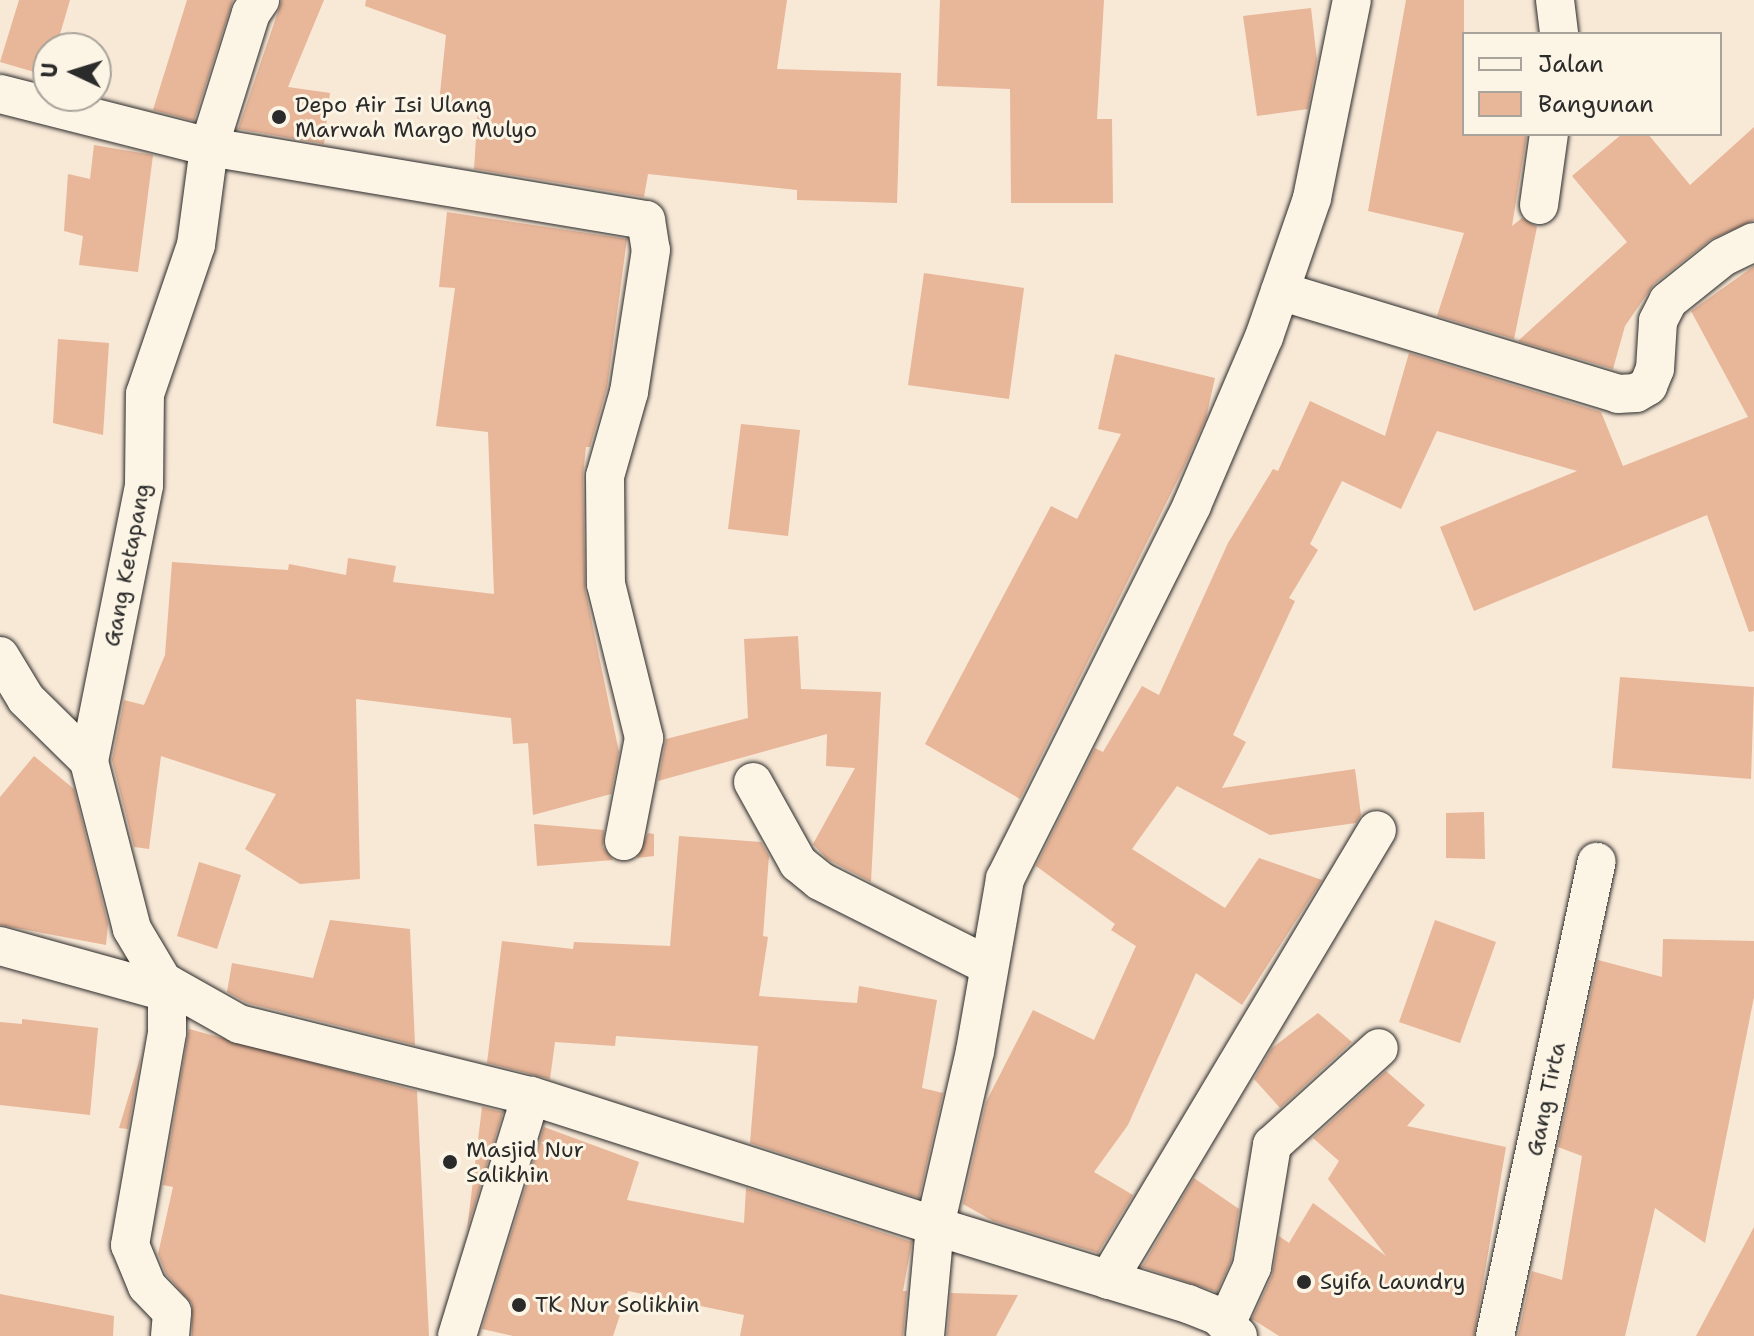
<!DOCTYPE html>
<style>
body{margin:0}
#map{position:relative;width:1754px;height:1336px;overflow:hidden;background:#f8e8d6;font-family:"Shantell Sans",sans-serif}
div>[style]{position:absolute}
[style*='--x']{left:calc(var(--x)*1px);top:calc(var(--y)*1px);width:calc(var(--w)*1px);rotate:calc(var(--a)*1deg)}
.building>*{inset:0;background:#e8b699}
.roads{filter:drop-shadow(0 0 2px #2b2b2b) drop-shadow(0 0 2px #2b2b2b)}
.minor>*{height:38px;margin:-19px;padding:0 19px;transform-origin:19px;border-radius:19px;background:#fcf5e5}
.dots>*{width:22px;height:22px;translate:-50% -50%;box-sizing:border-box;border:4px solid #fcf5e5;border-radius:50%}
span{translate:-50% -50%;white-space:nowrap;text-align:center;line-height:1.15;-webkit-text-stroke:6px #fcf5e5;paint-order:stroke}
.poi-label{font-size:22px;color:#2b2b2b}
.left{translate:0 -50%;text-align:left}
.street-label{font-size:22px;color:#2b2b2b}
.legend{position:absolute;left:1462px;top:32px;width:260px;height:104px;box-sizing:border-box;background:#fcf5e5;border:2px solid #a8a49b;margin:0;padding:10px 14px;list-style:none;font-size:24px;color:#2b2b2b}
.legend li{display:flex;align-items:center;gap:16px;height:40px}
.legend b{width:40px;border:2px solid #a8a49b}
.north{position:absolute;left:32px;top:32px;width:80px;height:80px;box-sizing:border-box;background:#fcf5e5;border:2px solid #a8a49b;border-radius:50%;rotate:274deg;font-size:22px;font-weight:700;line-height:32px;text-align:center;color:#2b2b2b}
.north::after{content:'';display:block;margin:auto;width:28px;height:36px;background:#2b2b2b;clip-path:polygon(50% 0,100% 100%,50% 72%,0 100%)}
</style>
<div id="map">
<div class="building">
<div style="clip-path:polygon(19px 0,70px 0,56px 48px,48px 48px,48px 76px,0 62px)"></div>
<div style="clip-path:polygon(187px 0,233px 0,194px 121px,153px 110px)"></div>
<div style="clip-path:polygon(282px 0,324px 0,288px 87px,330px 93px,324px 144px,238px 129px)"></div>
<div style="clip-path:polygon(366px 0,787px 0,777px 69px,901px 73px,897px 203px,797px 200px,797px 190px,648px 174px,644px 197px,474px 169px,478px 107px,439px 103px,446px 35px,365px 6px)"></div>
<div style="clip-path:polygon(940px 0,1104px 0,1097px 119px,1112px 119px,1113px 203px,1011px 203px,1010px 89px,937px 86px)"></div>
<div style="clip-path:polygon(1406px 0,1464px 0,1464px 134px,1527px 134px,1512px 226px,1522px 218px,1537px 227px,1514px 339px,1437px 316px,1464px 233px,1368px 211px)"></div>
<div style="clip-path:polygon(1311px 8px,1317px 60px,1308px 109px,1257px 116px,1243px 16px)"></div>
<div style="clip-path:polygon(1754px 127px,1754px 220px,1710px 240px,1654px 284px,1625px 326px,1613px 369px,1518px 341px,1627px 242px,1572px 176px,1622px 134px,1648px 134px,1690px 185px)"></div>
<div style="clip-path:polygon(94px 145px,153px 155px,138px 272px,79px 265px,83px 236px,64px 231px,68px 174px,90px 179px)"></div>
<div style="clip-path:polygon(447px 212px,627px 239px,607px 388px,590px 447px,586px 447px,583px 476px,585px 589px,619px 752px,611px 794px,533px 815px,528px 743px,513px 744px,511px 718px,356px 699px,360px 879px,300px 884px,245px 849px,276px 794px,161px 756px,149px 849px,134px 847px,112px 760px,124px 700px,144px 705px,165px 655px,172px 562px,288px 570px,289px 564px,346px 575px,348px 558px,396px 566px,393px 582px,494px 594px,488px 432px,436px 426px,455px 288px,439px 287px)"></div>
<div style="clip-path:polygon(1754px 266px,1754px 631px,1749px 632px,1707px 515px,1474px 611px,1440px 527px,1577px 471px,1437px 431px,1401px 509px,1342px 481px,1310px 544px,1318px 550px,1289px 598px,1295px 601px,1233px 735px,1246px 742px,1222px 788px,1355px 769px,1361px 815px,1356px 823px,1270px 835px,1177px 786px,1132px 849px,1225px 908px,1259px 858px,1322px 880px,1242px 1005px,1196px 973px,1128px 1125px,1094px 1172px,1133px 1195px,1098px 1253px,993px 1221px,963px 1204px,986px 1102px,1033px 1010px,1094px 1040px,1136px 946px,1111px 930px,1115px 924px,1036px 866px,1095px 748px,1103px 752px,1142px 686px,1159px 695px,1228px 543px,1273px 469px,1278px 471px,1310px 401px,1385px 436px,1409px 353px,1601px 412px,1623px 466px,1748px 417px,1691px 311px)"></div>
<div style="clip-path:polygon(924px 273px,1024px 288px,1009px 399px,908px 385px)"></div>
<div style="clip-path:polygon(58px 339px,109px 343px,103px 435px,53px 423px)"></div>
<div style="clip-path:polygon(1115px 354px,1215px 378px,1206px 418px,1184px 467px,1020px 799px,925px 744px,1051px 506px,1077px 519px,1121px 434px,1098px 429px)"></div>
<div style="clip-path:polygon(741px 424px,800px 430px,788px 536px,728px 529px)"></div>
<div style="clip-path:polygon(798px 636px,801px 689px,881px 692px,871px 882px,827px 859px,813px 844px,855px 768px,826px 766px,827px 734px,658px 781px,666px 739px,748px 718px,744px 639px)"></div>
<div style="clip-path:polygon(1620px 677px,1754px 687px,1751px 779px,1612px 768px)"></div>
<div style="clip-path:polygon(34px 756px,74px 789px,108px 924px,106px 945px,0 925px,0 797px)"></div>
<div style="clip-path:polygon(1484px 812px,1485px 859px,1446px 858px,1446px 813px)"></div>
<div style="clip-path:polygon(534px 824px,604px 830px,603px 847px,613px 860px,537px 866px)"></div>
<div style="clip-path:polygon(648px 833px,654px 834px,654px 856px,637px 858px)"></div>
<div style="clip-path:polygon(679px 836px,761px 842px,769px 856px,763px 936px,768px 937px,759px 996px,857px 1003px,859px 986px,937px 1000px,922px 1088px,943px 1093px,919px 1198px,750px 1143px,758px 1046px,616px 1036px,615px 1046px,555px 1042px,550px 1079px,487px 1063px,502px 941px,573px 949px,574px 942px,670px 946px)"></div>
<div style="clip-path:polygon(199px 862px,241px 875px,217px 949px,177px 936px)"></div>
<div style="clip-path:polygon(330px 920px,410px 929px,415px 1045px,247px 1003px,227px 992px,232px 963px,313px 978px)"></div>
<div style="clip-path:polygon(1435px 920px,1496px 942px,1460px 1043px,1399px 1022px)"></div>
<div style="clip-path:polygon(1663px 939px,1754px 941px,1754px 997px,1705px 1243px,1655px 1208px,1625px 1336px,1518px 1336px,1532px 1271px,1562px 1280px,1582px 1156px,1558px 1147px,1598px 960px,1662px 977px)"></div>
<div style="clip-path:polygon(1318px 1013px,1352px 1042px,1280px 1108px,1254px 1079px,1272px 1048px)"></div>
<div style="clip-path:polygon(22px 1019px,98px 1028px,90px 1115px,0 1105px,0 1022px,22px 1024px)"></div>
<div style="clip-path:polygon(189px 1029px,417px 1091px,429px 1336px,192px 1336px,192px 1304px,166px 1274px,158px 1254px,173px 1187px,163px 1185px)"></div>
<div style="clip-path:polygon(141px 1055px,128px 1129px,119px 1128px)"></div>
<div style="clip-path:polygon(1386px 1071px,1425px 1105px,1407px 1126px,1506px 1147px,1474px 1336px,1279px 1336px,1252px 1319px,1272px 1276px,1279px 1236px,1289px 1243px,1313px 1203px,1386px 1256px,1328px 1179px,1339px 1161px,1313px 1138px)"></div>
<div style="clip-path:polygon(482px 1107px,503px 1112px,467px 1230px)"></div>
<div style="clip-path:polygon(544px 1127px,639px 1162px,627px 1200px,744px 1223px,746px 1188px,912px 1242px,903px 1291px,907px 1291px,903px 1336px,740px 1336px,744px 1315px,628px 1291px,613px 1336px,513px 1336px,482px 1329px)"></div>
<div style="clip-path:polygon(1194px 1178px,1239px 1209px,1231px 1261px,1217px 1292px,1142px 1267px)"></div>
<div style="clip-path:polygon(1754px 1227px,1754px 1336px,1696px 1336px)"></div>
<div style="clip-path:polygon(951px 1293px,1018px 1295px,996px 1336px,947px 1336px)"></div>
<div style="clip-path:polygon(0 1294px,114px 1316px,113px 1336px,0 1336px)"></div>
</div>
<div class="roads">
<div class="minor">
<div style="--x:1555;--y:0;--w:34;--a:83"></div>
<div style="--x:0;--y:94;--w:216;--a:14.2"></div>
<div style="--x:209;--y:147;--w:443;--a:9.5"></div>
<div style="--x:646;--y:220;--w:30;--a:81"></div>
<div style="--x:651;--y:250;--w:144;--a:98.8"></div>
<div style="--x:629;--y:392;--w:87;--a:105.9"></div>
<div style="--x:605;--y:476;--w:108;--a:89.5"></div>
<div style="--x:606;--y:584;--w:159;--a:76.1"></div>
<div style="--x:644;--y:738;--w:105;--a:101"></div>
<div style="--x:1539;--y:205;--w:72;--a:-82"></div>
<div style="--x:1280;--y:291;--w:353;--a:16.9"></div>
<div style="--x:1618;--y:394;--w:18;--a:-3"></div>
<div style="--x:1636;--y:393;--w:14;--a:-30"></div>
<div style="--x:1648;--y:386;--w:18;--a:-68"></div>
<div style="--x:1655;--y:369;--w:48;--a:-86.4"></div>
<div style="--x:1658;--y:321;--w:22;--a:-63"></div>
<div style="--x:1668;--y:301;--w:70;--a:-38.7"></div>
<div style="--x:1723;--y:257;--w:34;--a:-26"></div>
<div style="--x:0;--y:656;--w:50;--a:58.8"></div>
<div style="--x:26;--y:699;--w:88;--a:44.5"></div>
<div style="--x:753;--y:782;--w:93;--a:60.9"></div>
<div style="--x:798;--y:863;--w:28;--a:39"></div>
<div style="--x:820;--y:881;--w:187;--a:26.7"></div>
<div style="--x:0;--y:946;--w:172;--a:15.5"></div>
<div style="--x:167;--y:988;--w:4;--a:-76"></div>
<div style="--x:168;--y:984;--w:81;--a:29.4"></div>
<div style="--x:239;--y:1024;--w:301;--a:13.9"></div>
<div style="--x:531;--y:1096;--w:424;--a:17.8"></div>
<div style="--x:935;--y:1226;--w:110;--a:95.2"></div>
<div style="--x:1108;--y:1280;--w:524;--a:-59.13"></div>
<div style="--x:1226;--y:1324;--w:63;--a:-65.5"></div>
<div style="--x:1252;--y:1267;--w:124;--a:-80.7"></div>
<div style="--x:1272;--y:1145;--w:144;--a:-42.2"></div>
<div style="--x:170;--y:1336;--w:24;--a:-85"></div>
<div style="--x:172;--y:1312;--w:36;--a:-134"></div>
<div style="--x:147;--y:1286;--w:44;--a:-112.5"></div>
<div style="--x:130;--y:1245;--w:216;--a:-80.1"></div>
<div style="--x:167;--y:1032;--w:44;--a:-90"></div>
<div style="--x:167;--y:988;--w:69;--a:-120.7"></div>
<div style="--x:132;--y:929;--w:173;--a:-104.4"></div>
<div style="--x:89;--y:761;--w:281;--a:-78.7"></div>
<div style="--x:144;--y:485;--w:91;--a:-89.4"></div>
<div style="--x:145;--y:394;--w:157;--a:-71.1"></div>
<div style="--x:196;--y:245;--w:99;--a:-82.4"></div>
<div style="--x:209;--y:147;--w:140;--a:-72.6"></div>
<div style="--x:251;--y:13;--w:16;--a:-55"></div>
<div style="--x:457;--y:1336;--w:251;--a:-72.9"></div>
<div style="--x:1238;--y:1336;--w:28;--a:-135"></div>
<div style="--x:1218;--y:1316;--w:32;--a:-158"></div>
<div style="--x:1188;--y:1304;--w:265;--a:-162.9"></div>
<div style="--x:935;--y:1226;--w:180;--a:-77.1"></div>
<div style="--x:975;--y:1051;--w:175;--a:-80.1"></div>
<div style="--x:1005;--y:879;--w:418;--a:-63.4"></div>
<div style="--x:1192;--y:505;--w:183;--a:-66.8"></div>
<div style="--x:1264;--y:337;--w:147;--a:-70.9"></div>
<div style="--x:1312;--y:198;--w:202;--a:-78.6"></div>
<div style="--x:1495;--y:1336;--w:485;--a:-77.9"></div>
</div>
</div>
<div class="dots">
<div style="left:279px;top:117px;background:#2b2b2b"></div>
<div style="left:450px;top:1162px;background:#2b2b2b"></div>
<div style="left:1304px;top:1282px;background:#2b2b2b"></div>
<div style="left:519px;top:1305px;background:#2b2b2b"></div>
</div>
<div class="poi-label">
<span class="left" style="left:295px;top:117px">Depo Air Isi Ulang<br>Marwah Margo Mulyo</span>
<span class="left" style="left:466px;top:1162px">Masjid Nur<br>Salikhin</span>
<span class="left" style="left:1320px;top:1282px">Syifa Laundry</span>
<span class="left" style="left:535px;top:1305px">TK Nur Solikhin</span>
</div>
<div class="street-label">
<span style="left:127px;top:565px;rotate:-79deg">Gang Ketapang</span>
<span style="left:1546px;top:1099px;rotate:-78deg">Gang Tirta</span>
</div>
<ul class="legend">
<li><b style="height:10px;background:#fcf5e5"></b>Jalan</li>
<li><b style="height:22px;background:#e8b699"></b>Bangunan</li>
</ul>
<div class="north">U</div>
</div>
